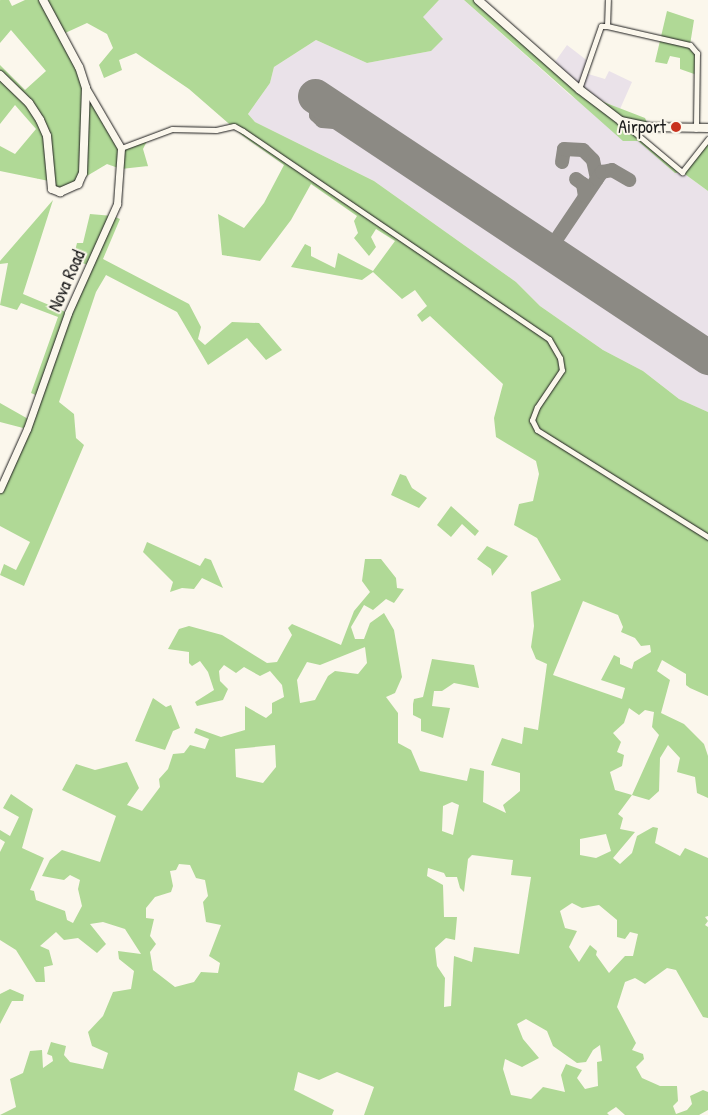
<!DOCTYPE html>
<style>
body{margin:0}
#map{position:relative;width:708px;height:1115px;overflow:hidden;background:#fbf7ec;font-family:"Patrick Hand",sans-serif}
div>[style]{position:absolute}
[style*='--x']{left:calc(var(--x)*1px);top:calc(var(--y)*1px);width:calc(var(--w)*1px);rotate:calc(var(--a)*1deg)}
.built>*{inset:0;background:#eae2e9}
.green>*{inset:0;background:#b0d996}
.taxiway>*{height:14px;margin:-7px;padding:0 7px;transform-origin:7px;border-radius:7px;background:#8c8a84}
.runway>*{height:35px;margin:-17.5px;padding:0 17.5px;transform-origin:17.5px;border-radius:17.5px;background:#8c8a84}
.roads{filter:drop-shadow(0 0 1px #1c1c1c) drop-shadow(0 0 1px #1c1c1c)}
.minor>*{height:5px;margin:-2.5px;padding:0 2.5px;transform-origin:2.5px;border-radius:2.5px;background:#fbf7ec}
.tertiary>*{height:7px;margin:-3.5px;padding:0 3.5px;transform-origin:3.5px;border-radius:3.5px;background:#fbf7ec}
.secondary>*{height:8px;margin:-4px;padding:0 4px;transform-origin:4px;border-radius:4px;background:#fbf7ec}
.dots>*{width:14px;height:14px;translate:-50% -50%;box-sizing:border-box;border:2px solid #fbf7ec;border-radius:50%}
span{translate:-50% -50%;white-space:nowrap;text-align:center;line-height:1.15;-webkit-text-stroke:4px #fbf7ec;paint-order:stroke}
.poi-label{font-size:18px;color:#1c1c1c}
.right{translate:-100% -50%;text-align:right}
.street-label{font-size:18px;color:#1c1c1c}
</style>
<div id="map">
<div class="built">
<div style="clip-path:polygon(439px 0,464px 0,570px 95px,638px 141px,675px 173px,682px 172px,708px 191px,708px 412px,679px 399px,643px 371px,603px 350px,540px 306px,516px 282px,374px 181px,255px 122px,248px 114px,270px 83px,274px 67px,316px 40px,367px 63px,431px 51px,422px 17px)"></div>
<div style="clip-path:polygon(567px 45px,589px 62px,585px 73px,605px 79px,609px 71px,632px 82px,620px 109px,579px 89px,552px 66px)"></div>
</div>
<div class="green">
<div style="clip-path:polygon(evenodd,0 0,9px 0,12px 6px,25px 0,439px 0,423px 17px,443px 39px,431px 51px,367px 63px,316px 40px,274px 67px,270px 83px,248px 114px,255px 122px,374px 181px,516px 282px,540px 306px,603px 350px,643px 371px,679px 399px,708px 412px,708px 696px,690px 688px,686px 685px,686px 674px,662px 660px,657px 671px,670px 680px,661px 713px,684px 724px,704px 744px,708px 756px,708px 798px,697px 793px,695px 777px,677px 772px,680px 758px,668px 745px,660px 758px,659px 791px,649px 800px,632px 795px,618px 814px,623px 818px,620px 829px,635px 832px,613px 858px,620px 864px,632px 853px,637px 836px,653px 827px,658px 828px,655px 843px,680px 856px,685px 848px,708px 858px,708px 916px,705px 917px,708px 921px,705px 925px,708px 927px,708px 1018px,703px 1017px,676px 970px,667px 968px,645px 984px,635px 978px,625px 982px,617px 1007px,636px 1043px,632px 1050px,643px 1054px,644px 1059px,636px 1067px,642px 1078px,660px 1086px,677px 1086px,678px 1101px,673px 1106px,676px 1114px,687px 1110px,692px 1104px,690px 1096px,703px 1090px,708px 1092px,708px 1110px,699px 1115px,625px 1115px,616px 1107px,607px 1113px,609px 1115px,364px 1115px,374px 1087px,337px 1072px,319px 1080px,298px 1072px,294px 1090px,334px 1110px,332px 1115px,0 1115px,16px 1107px,10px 1079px,23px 1073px,30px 1051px,42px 1050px,43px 1068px,53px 1061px,52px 1056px,47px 1054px,51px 1042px,66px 1046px,64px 1055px,70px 1062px,103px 1069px,108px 1053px,92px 1046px,88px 1032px,103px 1016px,113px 992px,131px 989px,134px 971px,119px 959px,118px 951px,141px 954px,125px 929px,103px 922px,90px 924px,106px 944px,97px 953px,78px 938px,64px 940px,56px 932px,40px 946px,49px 950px,53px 965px,44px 967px,45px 982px,36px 982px,16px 950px,0 940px,0 852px,5px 842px,0 839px,0 830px,10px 836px,19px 817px,3px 808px,11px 794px,33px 809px,22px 848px,44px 858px,30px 890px,34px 891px,36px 900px,65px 911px,67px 920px,73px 923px,82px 906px,78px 889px,80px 880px,70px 875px,64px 880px,42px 876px,50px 860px,62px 850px,100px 862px,116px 816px,62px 790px,76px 764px,95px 770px,127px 762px,139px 788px,127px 805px,142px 811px,160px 787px,159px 779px,168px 769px,173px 754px,184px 753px,190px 745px,205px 749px,209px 739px,194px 733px,196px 728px,221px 737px,245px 730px,245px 706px,266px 718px,272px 713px,272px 703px,284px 697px,282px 685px,270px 671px,260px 676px,244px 667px,236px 673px,224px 665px,219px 671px,220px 681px,228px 689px,223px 700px,197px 706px,195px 702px,214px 690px,208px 672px,200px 661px,192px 666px,189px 663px,189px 652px,168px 649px,179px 629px,189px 626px,222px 635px,267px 663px,277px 662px,292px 635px,288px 628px,292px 624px,341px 645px,354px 611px,370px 592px,362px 581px,365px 559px,381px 559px,396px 578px,397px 588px,404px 589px,394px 603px,386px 599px,373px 610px,364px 605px,351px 627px,355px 639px,364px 639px,370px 623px,384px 613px,394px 630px,402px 677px,395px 693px,386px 697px,398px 713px,398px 743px,411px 750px,420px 771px,467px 781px,470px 768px,484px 771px,483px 802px,506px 813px,503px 805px,520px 791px,520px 773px,491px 765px,502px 738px,522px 744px,524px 727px,538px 730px,547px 664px,536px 659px,531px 647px,534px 626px,531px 592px,561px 580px,537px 538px,514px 525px,519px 504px,533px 501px,539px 474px,536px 461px,496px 437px,494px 418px,503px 384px,430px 316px,422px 322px,417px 315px,427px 306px,415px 290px,402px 299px,373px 272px,362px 280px,291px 267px,305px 244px,311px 247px,311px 256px,335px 268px,338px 253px,373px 271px,395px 241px,376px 229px,371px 237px,376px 247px,369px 256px,354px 238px,358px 233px,354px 221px,357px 216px,311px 184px,291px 220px,260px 261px,222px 255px,218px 214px,244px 228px,264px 203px,284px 165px,243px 136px,189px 89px,136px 53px,119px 60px,122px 70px,104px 78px,99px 65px,113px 48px,107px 34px,87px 23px,63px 34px,121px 148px,148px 139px,143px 149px,148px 166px,121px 169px,107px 164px,60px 192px,49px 181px,0 171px,0 146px,15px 154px,36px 129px,15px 105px,0 124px,0 65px,25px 90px,46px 71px,11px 30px,0 43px,0 0,583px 601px,618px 615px,623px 627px,621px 632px,635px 638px,641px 646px,650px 645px,651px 652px,634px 662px,632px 669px,620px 664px,620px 658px,614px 655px,601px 680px,625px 688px,622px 699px,553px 675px,583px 601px,0 0,365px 647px,367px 663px,358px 674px,335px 671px,328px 676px,315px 700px,300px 703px,297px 680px,307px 662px,320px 665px,365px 647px,0 0,629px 708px,639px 715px,645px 710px,654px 712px,652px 727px,659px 735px,632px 795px,615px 790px,610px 772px,622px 766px,624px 755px,617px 752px,621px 742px,613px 733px,624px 723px,629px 708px,0 0,275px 745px,276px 767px,263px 783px,236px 777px,235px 749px,275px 745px,0 0,452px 802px,459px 805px,453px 835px,442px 831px,443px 806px,452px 802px,0 0,606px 834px,611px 851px,596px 858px,580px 855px,580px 839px,606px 834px,0 0,472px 855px,513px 860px,511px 875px,531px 877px,519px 954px,474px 947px,472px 962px,454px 956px,451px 1006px,444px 1007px,445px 978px,437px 966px,435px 948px,446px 938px,455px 940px,457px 917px,444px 917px,443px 885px,427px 876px,428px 868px,444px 873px,446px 877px,457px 877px,460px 888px,464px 892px,468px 859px,472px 855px,0 0,179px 864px,190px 865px,196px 878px,205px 880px,208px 896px,203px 902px,206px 922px,221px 925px,209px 956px,220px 963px,218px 973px,201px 972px,194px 982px,175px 987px,153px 970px,150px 952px,156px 944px,150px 936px,154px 919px,146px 918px,146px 908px,155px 897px,171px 892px,173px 886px,170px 871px,176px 870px,179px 864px,0 0,572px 903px,582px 908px,599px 905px,617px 920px,617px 937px,625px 939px,630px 932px,638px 934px,633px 956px,625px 956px,609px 973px,596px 955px,597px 951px,590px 945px,579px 962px,569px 947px,577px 931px,565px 928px,560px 911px,572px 903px,0 0,526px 1019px,547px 1031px,553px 1046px,577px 1063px,586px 1062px,593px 1050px,600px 1045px,602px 1061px,597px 1062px,598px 1086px,585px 1089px,577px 1078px,582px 1070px,566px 1064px,561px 1075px,565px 1092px,543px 1087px,531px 1099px,511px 1095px,503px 1069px,505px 1059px,522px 1067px,539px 1058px,523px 1039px,517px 1024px,526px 1019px)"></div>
<div style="clip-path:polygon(464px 0,478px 0,579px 89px,581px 85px,601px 101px,645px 118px,649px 127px,622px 122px,682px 172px,708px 139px,708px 191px,682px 172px,675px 173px,638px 141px,623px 141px)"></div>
<div style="clip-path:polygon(667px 11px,694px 20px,690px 45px,697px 53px,697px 75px,680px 69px,680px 58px,670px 56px,667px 64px,655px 62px)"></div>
<div style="clip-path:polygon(53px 200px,23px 294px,68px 313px,90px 266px,73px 259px,77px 243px,83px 243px,90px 214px,113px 216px,120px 219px,103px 259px,189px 304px,201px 327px,198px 339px,205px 345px,232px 322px,259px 323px,282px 350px,266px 360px,247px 338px,208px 365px,177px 312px,106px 275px,96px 292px,59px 402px,74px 414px,76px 438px,84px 445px,24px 586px,0 575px,4px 564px,16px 570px,30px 542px,0 526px,0 489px,27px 429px,0 422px,0 403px,30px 420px,38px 396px,31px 393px,58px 317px,21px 303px,17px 310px,0 305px,8px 263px,0 264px,0 261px)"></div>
<div style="clip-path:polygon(400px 474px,406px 476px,412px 488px,427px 498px,419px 508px,391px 495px)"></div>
<div style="clip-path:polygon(451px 506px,479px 531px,475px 536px,462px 524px,451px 537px,437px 525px)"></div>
<div style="clip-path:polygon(147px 542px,200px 566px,205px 558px,211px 560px,223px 588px,202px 578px,194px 589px,182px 588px,170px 592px,173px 582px,143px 552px)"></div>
<div style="clip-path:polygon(487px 546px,508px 556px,492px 576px,491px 569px,477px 559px)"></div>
<div style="clip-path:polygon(432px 659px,474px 665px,479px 688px,454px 683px,442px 691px,434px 691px,432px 706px,450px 708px,443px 738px,421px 731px,421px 719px,413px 715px,413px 704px,414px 699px,423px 697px)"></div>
<div style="clip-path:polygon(153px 698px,166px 707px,171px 705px,180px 728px,173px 731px,165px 750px,135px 741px)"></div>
<div style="clip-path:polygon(10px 989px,24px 995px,23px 1001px,12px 1001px,0 1024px,0 994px)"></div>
</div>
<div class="taxiway">
<div style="--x:348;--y:118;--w:17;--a:-114"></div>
<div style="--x:341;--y:102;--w:11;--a:-146"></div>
<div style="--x:332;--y:96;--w:9;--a:174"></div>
<div style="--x:323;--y:97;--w:11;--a:131"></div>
<div style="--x:316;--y:105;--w:10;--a:90"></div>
<div style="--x:316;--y:115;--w:8;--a:45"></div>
<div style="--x:322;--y:121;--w:36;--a:5"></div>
<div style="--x:562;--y:162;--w:13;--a:-81"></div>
<div style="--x:564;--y:149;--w:19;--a:3"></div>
<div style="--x:583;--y:150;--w:14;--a:45"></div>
<div style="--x:593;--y:160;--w:19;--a:78"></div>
<div style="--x:597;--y:179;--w:77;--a:123.9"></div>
<div style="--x:554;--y:243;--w:9;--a:90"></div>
<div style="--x:554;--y:252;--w:15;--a:42"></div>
<div style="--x:576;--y:179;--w:9;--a:36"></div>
<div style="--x:583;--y:184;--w:12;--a:81"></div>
<div style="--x:597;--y:179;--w:9;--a:-54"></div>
<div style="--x:602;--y:172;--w:10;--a:-11"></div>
<div style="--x:612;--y:170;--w:20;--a:30"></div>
<div style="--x:538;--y:244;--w:16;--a:-4"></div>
</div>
<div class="runway">
<div style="--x:315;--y:96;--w:472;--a:33.6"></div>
</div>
<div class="roads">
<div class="minor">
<div style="--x:607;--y:26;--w:85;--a:12.9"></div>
<div style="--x:690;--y:45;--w:11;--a:49"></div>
<div style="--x:697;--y:53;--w:76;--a:90.8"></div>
<div style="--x:579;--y:89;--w:67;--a:-70.8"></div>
<div style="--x:601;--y:26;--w:6;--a:0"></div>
<div style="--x:607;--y:26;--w:26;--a:-88"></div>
<div style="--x:621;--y:121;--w:80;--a:39.9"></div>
<div style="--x:682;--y:172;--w:42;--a:-51.8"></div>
<div style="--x:121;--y:148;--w:54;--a:-20.4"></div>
<div style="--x:172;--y:129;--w:44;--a:1.3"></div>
<div style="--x:216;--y:130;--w:18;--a:-13"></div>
<div style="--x:234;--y:126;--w:10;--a:29"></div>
<div style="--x:243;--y:131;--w:370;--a:34.2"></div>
<div style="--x:549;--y:339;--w:22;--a:60"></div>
<div style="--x:560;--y:358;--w:12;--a:81"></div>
<div style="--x:562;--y:370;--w:45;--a:124"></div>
<div style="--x:537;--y:407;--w:14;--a:111"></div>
<div style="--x:532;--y:420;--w:11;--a:63"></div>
<div style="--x:537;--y:430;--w:202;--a:32"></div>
</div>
<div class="tertiary">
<div style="--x:0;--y:489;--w:66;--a:-65.8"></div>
<div style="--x:27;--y:429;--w:123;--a:-70.5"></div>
<div style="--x:68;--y:313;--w:120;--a:-65.8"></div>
<div style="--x:117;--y:204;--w:56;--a:-85.9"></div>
<div style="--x:121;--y:148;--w:69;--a:-120.3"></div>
</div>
<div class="secondary">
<div style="--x:478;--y:0;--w:135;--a:41.4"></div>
<div style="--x:579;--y:89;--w:53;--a:37.3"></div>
<div style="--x:621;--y:121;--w:29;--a:12"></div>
<div style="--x:649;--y:127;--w:59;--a:1"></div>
<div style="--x:0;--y:75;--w:40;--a:44"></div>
<div style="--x:29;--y:103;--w:20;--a:57"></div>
<div style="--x:40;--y:120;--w:17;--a:66"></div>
<div style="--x:47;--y:136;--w:53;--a:84.6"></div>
<div style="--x:52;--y:189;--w:9;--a:21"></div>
<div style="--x:60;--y:192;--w:20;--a:-24"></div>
<div style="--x:78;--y:184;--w:12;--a:-66"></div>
<div style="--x:83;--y:173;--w:85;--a:-88"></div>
<div style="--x:86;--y:88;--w:22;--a:-108"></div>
<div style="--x:79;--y:67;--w:76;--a:-118.2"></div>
</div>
</div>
<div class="dots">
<div style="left:676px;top:127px;background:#c8321e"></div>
</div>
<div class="poi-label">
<span class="right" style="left:666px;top:127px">Airport</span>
</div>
<div class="street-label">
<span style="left:67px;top:281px;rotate:-66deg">Nova Road</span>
</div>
</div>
